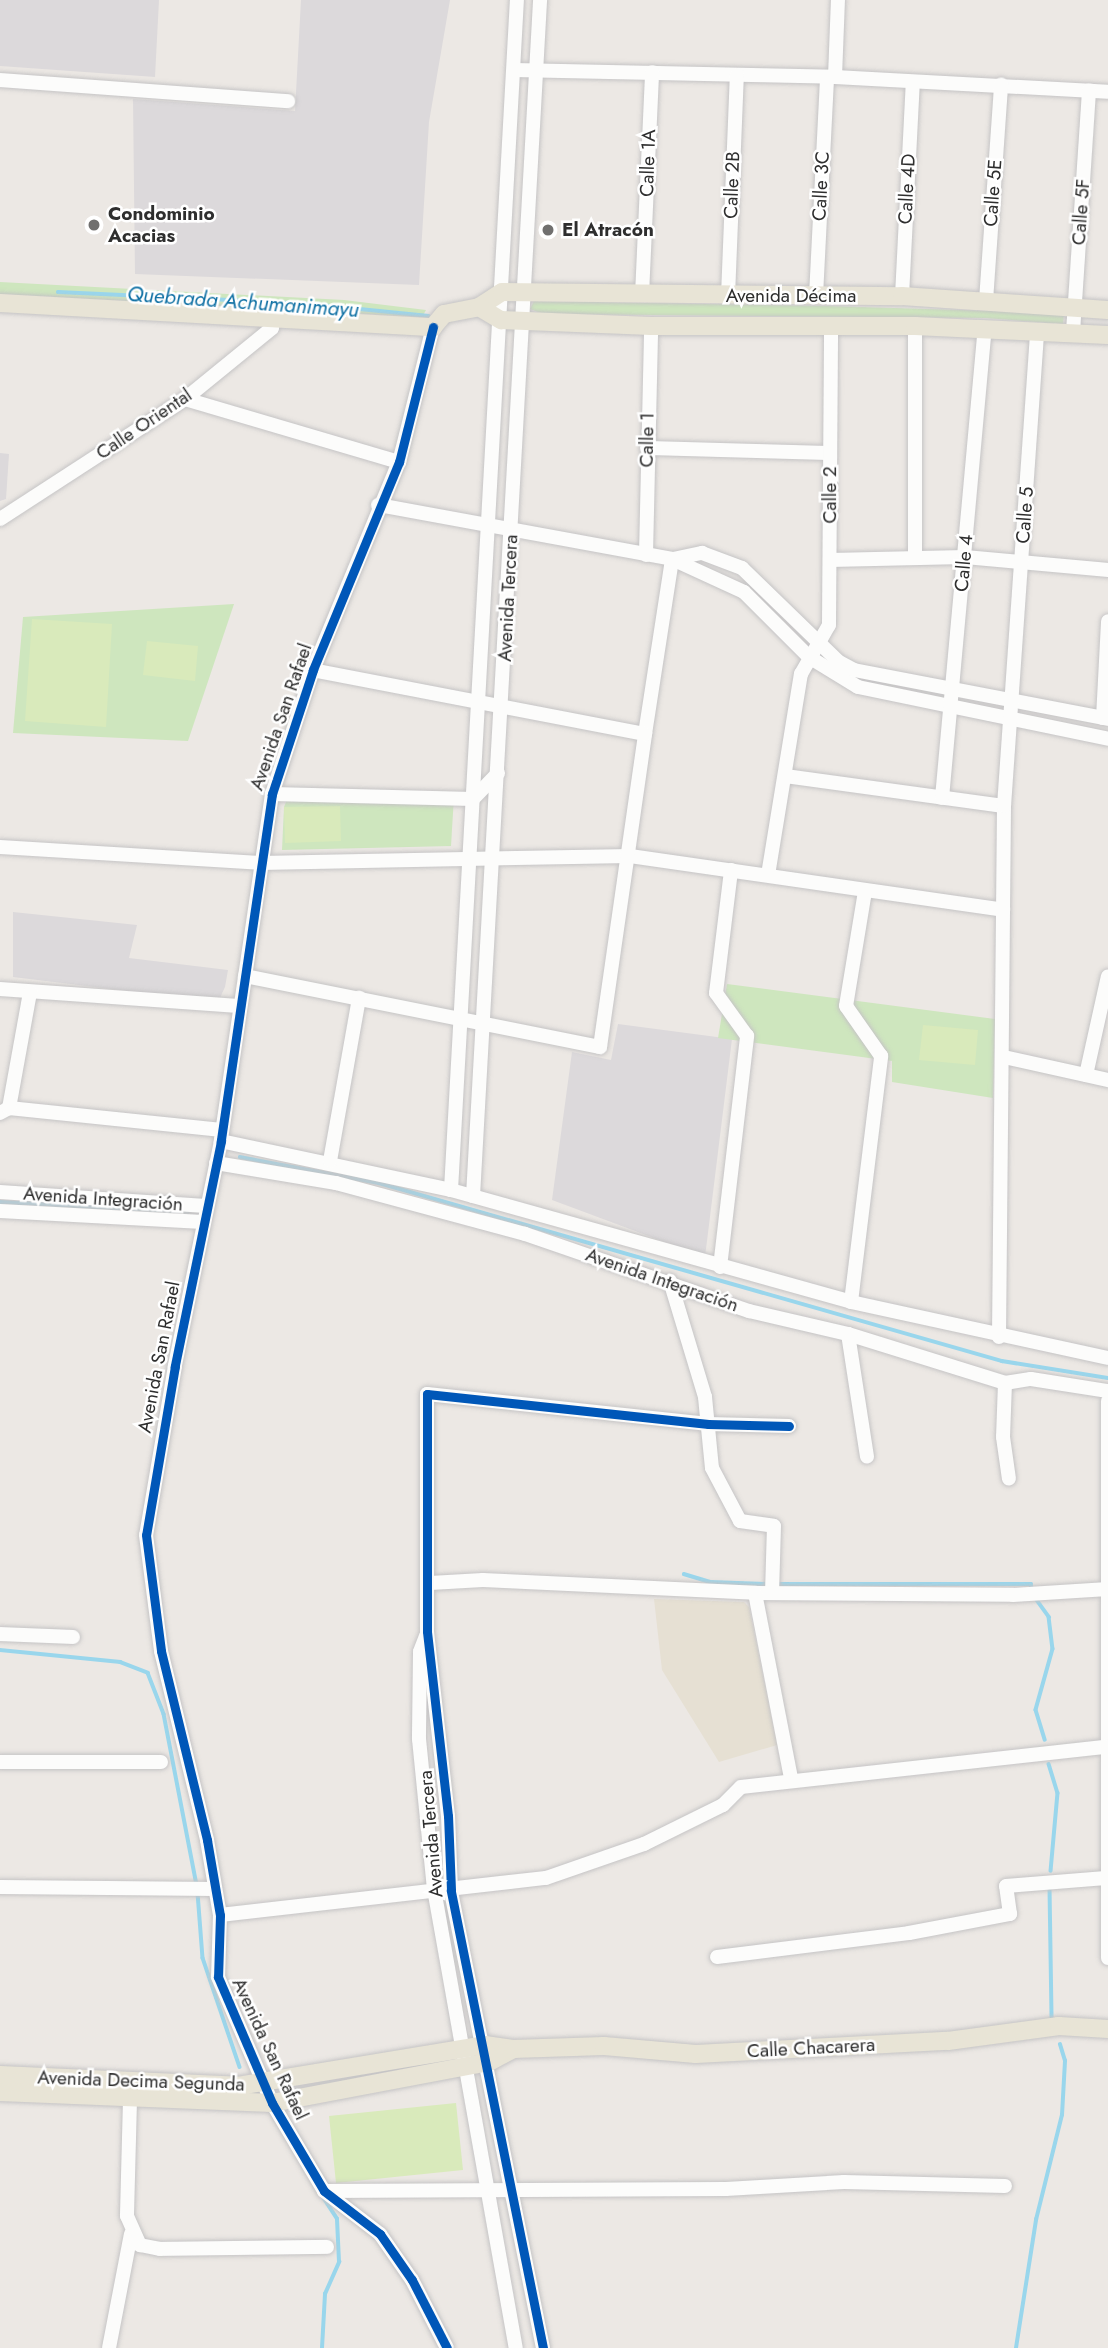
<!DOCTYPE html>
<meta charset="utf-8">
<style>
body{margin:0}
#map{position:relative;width:1108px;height:2348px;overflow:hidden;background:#ece8e4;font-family:Jost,sans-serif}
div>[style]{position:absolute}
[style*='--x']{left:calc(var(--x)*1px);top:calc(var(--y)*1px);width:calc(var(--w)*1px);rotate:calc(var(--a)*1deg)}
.industrial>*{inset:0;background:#dcd9db}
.education>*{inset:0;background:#e6e0d3}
.green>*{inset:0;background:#cee6be}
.pitch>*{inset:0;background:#d9eabb}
.stream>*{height:3.5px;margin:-1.75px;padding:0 1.75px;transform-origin:1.75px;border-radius:1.75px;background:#99d6ec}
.roads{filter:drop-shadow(0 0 2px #c5c4c5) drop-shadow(0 0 2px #c5c4c5)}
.minor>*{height:14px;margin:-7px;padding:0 7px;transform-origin:7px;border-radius:7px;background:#fcfcfb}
.major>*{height:18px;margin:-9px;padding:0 9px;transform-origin:9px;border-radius:9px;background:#e8e4d6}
.cycleway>*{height:9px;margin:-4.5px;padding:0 4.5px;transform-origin:4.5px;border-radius:4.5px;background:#0057b8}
.dots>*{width:19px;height:19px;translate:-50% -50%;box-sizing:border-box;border:4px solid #fff;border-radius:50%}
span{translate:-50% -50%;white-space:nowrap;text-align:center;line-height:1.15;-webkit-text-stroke:5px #fff;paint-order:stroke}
.street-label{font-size:19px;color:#2e2e2e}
.poi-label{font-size:19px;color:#2e2e2e;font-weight:700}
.left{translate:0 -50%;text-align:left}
.water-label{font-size:21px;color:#0d6fa3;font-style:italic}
</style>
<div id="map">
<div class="industrial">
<div style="clip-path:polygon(0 0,159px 0,155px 77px,0 66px)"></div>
<div style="clip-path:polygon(301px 0,450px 0,429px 122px,419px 285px,135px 274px,133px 99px,295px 111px)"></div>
<div style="clip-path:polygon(0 453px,9px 454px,6px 499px,0 501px)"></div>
<div style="clip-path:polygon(13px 912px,137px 925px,129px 958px,228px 970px,225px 987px,218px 1002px,13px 977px)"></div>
<div style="clip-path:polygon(618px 1024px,732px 1039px,705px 1257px,552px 1200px,572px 1052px,611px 1060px)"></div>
</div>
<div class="education">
<div style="clip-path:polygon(654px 1599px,744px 1602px,749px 1607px,777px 1745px,719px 1762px,662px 1670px)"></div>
</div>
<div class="green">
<div style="clip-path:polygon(0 282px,344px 300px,426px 310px,422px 317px,0 294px)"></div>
<div style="clip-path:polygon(534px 301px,826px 306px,1064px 313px,1063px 324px,985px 318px,544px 314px,530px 309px)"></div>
<div style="clip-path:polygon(234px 604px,188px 741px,13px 733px,23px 617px)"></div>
<div style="clip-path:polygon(290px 792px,454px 796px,451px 846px,282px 850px,284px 807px)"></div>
<div style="clip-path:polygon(727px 984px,995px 1019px,993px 1098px,892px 1082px,892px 1061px,718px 1038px)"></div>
</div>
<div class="pitch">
<div style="clip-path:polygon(32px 619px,112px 624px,106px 727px,25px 721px)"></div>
<div style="clip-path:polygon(147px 641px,198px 646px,195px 681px,143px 675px)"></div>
<div style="clip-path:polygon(340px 806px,341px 841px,285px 843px,284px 807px)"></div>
<div style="clip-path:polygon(923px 1025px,978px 1030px,975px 1065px,919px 1060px)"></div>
<div style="clip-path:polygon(456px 2103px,463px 2170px,336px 2183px,329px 2116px)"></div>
</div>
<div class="stream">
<div style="--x:58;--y:292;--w:252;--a:2.7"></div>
<div style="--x:310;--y:304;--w:119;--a:5.8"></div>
<div style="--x:240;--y:1157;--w:141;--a:10.6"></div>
<div style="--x:379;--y:1183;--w:648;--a:15.95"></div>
<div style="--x:1002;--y:1361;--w:107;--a:9.1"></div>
<div style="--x:0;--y:1202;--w:188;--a:3"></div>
<div style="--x:684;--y:1574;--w:27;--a:17"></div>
<div style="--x:710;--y:1582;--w:57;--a:2"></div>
<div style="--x:775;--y:1584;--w:256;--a:0"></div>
<div style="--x:1031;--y:1584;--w:5;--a:79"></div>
<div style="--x:1034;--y:1596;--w:26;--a:54"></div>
<div style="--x:1049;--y:1617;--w:32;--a:83"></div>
<div style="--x:1053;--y:1649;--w:63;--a:105.6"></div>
<div style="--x:1036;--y:1710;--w:31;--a:73"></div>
<div style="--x:0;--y:1650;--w:121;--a:5.7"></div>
<div style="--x:120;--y:1662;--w:30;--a:21"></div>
<div style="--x:148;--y:1673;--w:44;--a:68.7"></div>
<div style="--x:164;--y:1714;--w:174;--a:79.1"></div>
<div style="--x:1049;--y:1764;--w:30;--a:73"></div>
<div style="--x:1058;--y:1793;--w:78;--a:95.1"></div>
<div style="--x:1050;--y:1888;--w:129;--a:89.1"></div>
<div style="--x:198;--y:1893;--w:65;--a:85.6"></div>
<div style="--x:203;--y:1958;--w:115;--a:71.3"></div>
<div style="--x:322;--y:2348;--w:54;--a:-86.8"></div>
<div style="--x:325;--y:2294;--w:35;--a:-66"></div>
<div style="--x:339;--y:2262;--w:43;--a:-92.7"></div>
<div style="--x:337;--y:2219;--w:24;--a:-123"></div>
<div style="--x:1016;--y:2348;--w:130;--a:-81.1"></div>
<div style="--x:1036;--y:2220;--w:108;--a:-76.1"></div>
<div style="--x:1062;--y:2115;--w:54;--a:-86.8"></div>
<div style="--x:1065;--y:2061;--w:17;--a:-107"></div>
</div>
<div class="roads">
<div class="minor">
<div style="--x:514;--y:70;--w:321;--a:1.2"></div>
<div style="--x:835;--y:77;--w:273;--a:3.1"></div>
<div style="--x:835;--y:77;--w:77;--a:-87.8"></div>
<div style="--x:0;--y:80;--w:289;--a:4.2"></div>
<div style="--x:642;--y:295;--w:223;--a:-87.4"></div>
<div style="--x:728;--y:296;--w:221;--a:-87.7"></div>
<div style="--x:816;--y:296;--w:219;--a:-87.1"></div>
<div style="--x:902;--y:296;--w:214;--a:-87.1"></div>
<div style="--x:986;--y:301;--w:217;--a:-86"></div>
<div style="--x:433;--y:327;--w:139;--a:104.1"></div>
<div style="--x:399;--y:462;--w:225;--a:112.5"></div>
<div style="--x:313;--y:670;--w:131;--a:108.3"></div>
<div style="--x:272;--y:794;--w:351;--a:98.4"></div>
<div style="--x:221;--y:1141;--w:230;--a:101.6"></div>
<div style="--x:175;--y:1366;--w:171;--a:99.7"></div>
<div style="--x:146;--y:1535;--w:117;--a:82.6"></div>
<div style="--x:161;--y:1651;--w:195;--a:76.3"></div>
<div style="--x:207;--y:1840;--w:76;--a:80.2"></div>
<div style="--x:220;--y:1915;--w:62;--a:91.8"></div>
<div style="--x:218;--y:1977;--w:137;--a:66.8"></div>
<div style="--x:272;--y:2103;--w:102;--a:59.4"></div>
<div style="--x:324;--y:2191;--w:71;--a:37.5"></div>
<div style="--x:380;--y:2234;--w:56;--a:55.2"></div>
<div style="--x:412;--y:2280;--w:76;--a:62.8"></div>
<div style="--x:1073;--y:332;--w:242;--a:-86.2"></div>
<div style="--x:185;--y:399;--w:223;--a:16.4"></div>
<div style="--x:647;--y:448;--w:183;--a:1.6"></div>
<div style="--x:378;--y:505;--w:299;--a:10.4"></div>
<div style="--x:672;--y:559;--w:79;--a:24.6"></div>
<div style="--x:744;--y:592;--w:92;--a:45"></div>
<div style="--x:809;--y:657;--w:57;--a:31.5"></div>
<div style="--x:858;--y:687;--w:255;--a:11.7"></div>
<div style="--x:0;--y:519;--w:221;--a:-33"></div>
<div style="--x:185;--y:399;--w:112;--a:-39.2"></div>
<div style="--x:272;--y:328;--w:12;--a:-81"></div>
<div style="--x:646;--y:555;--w:229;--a:-88.7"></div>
<div style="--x:915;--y:558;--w:232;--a:-90"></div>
<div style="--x:673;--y:559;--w:30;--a:-12"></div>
<div style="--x:702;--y:553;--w:43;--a:20.6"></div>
<div style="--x:742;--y:568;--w:135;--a:44.1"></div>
<div style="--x:839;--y:662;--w:17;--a:28"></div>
<div style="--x:854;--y:670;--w:259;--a:10.9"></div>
<div style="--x:830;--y:560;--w:135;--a:-1.3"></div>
<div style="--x:965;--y:557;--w:144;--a:5.2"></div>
<div style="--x:1103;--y:718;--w:97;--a:-87"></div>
<div style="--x:645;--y:734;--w:177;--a:-81.2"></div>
<div style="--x:785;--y:776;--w:221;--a:7.8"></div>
<div style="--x:272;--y:794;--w:201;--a:1.4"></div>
<div style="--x:473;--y:799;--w:36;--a:-46"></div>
<div style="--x:942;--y:798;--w:472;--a:-84.8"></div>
<div style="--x:0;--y:847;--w:260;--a:3.5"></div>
<div style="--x:260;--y:863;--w:370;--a:-1.1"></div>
<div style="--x:630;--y:856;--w:377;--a:8.2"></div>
<div style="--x:768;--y:875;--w:204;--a:-80.7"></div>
<div style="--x:801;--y:674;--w:56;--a:-60.3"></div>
<div style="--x:829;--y:625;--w:299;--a:-89.6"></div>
<div style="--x:245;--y:976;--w:362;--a:11.3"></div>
<div style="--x:600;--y:1047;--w:316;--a:-81.8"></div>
<div style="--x:645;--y:734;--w:338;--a:-169.1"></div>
<div style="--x:0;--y:989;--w:239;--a:4.1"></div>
<div style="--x:1004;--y:1057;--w:107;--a:12.5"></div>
<div style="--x:1086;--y:1075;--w:101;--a:-77.5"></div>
<div style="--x:9;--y:1108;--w:214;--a:5.9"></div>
<div style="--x:0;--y:1113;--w:10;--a:-29"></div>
<div style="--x:9;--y:1108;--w:118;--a:-79.7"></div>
<div style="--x:221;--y:1141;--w:235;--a:12"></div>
<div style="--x:451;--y:1190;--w:415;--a:15.6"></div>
<div style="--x:851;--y:1302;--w:263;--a:12.3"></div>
<div style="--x:330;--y:1161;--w:166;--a:-79.9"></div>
<div style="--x:216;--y:1163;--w:122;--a:9.5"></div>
<div style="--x:336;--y:1183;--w:196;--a:15.1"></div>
<div style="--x:525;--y:1234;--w:237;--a:19"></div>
<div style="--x:749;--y:1311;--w:102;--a:13.1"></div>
<div style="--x:848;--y:1334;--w:164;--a:17.3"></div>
<div style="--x:1005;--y:1383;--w:26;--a:-9"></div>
<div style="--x:1031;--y:1379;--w:78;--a:8.9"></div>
<div style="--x:451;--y:1190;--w:1192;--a:-86.83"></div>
<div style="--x:0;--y:1192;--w:206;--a:3.9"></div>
<div style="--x:473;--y:1196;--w:1198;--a:-86.79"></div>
<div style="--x:0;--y:1211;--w:203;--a:3.1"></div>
<div style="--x:720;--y:1267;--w:233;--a:-83.3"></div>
<div style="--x:747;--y:1036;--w:53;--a:-125.8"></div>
<div style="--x:716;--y:993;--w:124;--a:-83"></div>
<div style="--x:670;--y:1281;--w:121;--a:73.2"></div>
<div style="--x:705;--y:1397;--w:71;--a:84.4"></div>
<div style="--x:712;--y:1468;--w:60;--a:62.2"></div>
<div style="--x:740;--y:1521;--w:34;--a:8"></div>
<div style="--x:774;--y:1526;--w:66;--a:91.7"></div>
<div style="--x:851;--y:1302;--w:248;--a:-83"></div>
<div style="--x:881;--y:1056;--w:61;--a:-125"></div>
<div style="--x:846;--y:1006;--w:117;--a:-80.6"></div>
<div style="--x:848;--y:1334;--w:124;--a:81.2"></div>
<div style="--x:999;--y:1337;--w:531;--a:-89.46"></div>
<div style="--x:1004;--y:806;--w:477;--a:-86"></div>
<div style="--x:1005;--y:1383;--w:54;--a:92.1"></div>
<div style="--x:1003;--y:1437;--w:42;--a:81.9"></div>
<div style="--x:1108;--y:1401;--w:557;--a:90"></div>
<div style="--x:430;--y:1583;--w:53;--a:-3.2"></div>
<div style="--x:483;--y:1580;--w:272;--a:2.7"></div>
<div style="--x:755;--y:1593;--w:258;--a:0.4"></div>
<div style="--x:1013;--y:1595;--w:95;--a:-3.6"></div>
<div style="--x:755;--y:1593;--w:188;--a:79"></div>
<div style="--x:0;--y:1634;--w:73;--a:2.4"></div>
<div style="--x:426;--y:1636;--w:17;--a:111"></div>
<div style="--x:420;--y:1652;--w:87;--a:90.7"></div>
<div style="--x:419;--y:1739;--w:151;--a:84.3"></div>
<div style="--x:434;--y:1889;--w:466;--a:79.9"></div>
<div style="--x:0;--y:1762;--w:161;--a:0"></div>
<div style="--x:0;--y:1887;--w:215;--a:0.5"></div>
<div style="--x:220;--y:1915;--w:328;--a:-6.5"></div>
<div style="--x:546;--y:1878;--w:104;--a:-19.1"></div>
<div style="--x:644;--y:1844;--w:88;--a:-26.3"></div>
<div style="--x:723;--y:1805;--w:25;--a:-45"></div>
<div style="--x:741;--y:1787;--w:367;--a:-6.3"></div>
<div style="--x:717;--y:1957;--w:193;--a:-7.1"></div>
<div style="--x:909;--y:1933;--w:103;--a:-10.7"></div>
<div style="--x:1010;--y:1914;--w:28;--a:-98"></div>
<div style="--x:1006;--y:1886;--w:100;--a:-4.6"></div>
<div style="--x:130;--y:2100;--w:116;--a:91.5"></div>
<div style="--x:127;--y:2216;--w:32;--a:66"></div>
<div style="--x:140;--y:2245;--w:20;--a:11"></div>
<div style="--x:160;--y:2249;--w:167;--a:-0.7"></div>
<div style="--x:324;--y:2191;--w:402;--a:-0.3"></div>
<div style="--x:726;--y:2189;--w:118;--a:-3.4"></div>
<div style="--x:844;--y:2182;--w:161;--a:1.4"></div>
<div style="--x:109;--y:2348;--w:116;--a:-79.1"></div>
<div style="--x:543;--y:2348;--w:467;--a:-101.4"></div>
<div style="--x:451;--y:1890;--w:74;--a:-92.3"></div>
<div style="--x:448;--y:1816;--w:186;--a:-96.5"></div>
<div style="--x:427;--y:1631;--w:237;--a:-90"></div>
<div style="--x:427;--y:1394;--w:283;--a:6.1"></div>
<div style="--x:708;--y:1424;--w:81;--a:1.4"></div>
</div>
<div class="major">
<div style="--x:0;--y:303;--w:434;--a:3.2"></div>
<div style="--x:433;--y:327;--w:17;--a:-50"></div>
<div style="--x:444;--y:314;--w:36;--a:-11"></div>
<div style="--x:479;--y:307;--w:27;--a:-33"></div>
<div style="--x:502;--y:292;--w:400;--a:0.6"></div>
<div style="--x:902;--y:296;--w:206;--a:3.9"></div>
<div style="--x:479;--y:307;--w:26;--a:31"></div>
<div style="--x:501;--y:320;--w:150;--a:2.3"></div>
<div style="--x:651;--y:326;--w:264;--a:0"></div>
<div style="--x:915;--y:326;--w:193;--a:2.7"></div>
<div style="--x:0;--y:2075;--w:238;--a:2.6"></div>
<div style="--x:238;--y:2086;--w:250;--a:-9.4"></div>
<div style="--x:485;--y:2045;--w:28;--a:8"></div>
<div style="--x:513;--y:2049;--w:91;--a:-1.9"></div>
<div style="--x:604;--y:2046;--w:92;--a:5"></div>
<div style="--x:696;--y:2054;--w:252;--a:-3"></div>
<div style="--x:948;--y:2041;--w:112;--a:-7.7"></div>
<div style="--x:1059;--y:2026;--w:49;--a:3.5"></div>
<div style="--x:0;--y:2092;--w:272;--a:2.3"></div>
<div style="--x:272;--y:2103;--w:221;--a:-10.7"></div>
<div style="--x:489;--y:2062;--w:27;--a:-28"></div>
</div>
</div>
<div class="cycleway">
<div style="--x:433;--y:327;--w:139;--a:104.1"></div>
<div style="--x:399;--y:462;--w:225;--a:112.5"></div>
<div style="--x:313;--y:670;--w:131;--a:108.3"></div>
<div style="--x:272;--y:794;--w:351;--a:98.4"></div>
<div style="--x:221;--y:1141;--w:230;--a:101.6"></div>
<div style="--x:175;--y:1366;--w:171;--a:99.7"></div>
<div style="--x:146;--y:1535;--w:117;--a:82.6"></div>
<div style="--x:161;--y:1651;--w:195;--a:76.3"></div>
<div style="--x:207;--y:1840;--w:76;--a:80.2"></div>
<div style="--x:220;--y:1915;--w:62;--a:91.8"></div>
<div style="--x:218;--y:1977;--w:137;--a:66.8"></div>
<div style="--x:272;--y:2103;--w:102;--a:59.4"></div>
<div style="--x:324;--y:2191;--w:71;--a:37.5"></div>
<div style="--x:380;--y:2234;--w:56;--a:55.2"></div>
<div style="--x:412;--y:2280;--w:76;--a:62.8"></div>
<div style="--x:543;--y:2348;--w:467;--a:-101.4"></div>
<div style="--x:451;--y:1890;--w:74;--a:-92.3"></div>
<div style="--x:448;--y:1816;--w:186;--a:-96.5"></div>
<div style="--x:427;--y:1631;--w:237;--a:-90"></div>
<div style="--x:427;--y:1394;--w:283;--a:6.1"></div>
<div style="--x:708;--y:1424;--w:81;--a:1.4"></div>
</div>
<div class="dots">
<div style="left:94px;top:225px;background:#706f6e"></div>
<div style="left:548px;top:230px;background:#706f6e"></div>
</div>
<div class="street-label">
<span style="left:648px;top:163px;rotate:-88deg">Calle 1A</span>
<span style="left:732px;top:185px;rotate:-88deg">Calle 2B</span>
<span style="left:821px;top:186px;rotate:-87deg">Calle 3C</span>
<span style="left:907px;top:189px;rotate:-87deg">Calle 4D</span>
<span style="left:993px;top:193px;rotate:-86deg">Calle 5E</span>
<span style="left:1081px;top:212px;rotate:-86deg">Calle 5F</span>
<span style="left:791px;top:296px">Avenida Décima</span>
<span style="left:144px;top:424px;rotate:-34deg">Calle Oriental</span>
<span style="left:647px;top:440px;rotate:-89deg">Calle 1</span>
<span style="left:830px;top:495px;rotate:-90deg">Calle 2</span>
<span style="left:1025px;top:515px;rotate:-86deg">Calle 5</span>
<span style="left:964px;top:563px;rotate:-85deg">Calle 4</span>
<span style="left:508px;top:598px;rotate:-87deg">Avenida Tercera</span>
<span style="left:281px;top:717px;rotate:-71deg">Avenida San Rafael</span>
<span style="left:103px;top:1199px;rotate:4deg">Avenida Integración</span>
<span style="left:662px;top:1280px;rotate:19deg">Avenida Integración</span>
<span style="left:159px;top:1357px;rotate:-79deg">Avenida San Rafael</span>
<span style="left:431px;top:1834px;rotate:-95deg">Avenida Tercera</span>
<span style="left:811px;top:2048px;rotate:-3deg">Calle Chacarera</span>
<span style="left:270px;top:2049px;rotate:65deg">Avenida San Rafael</span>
<span style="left:141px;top:2081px;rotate:2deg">Avenida Decima Segunda</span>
</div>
<div class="poi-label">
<span class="left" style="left:108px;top:225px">Condominio<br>Acacias</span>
<span class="left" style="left:562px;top:230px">El Atracón</span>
</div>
<div class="water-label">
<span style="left:243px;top:302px;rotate:4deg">Quebrada Achumanimayu</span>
</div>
</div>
